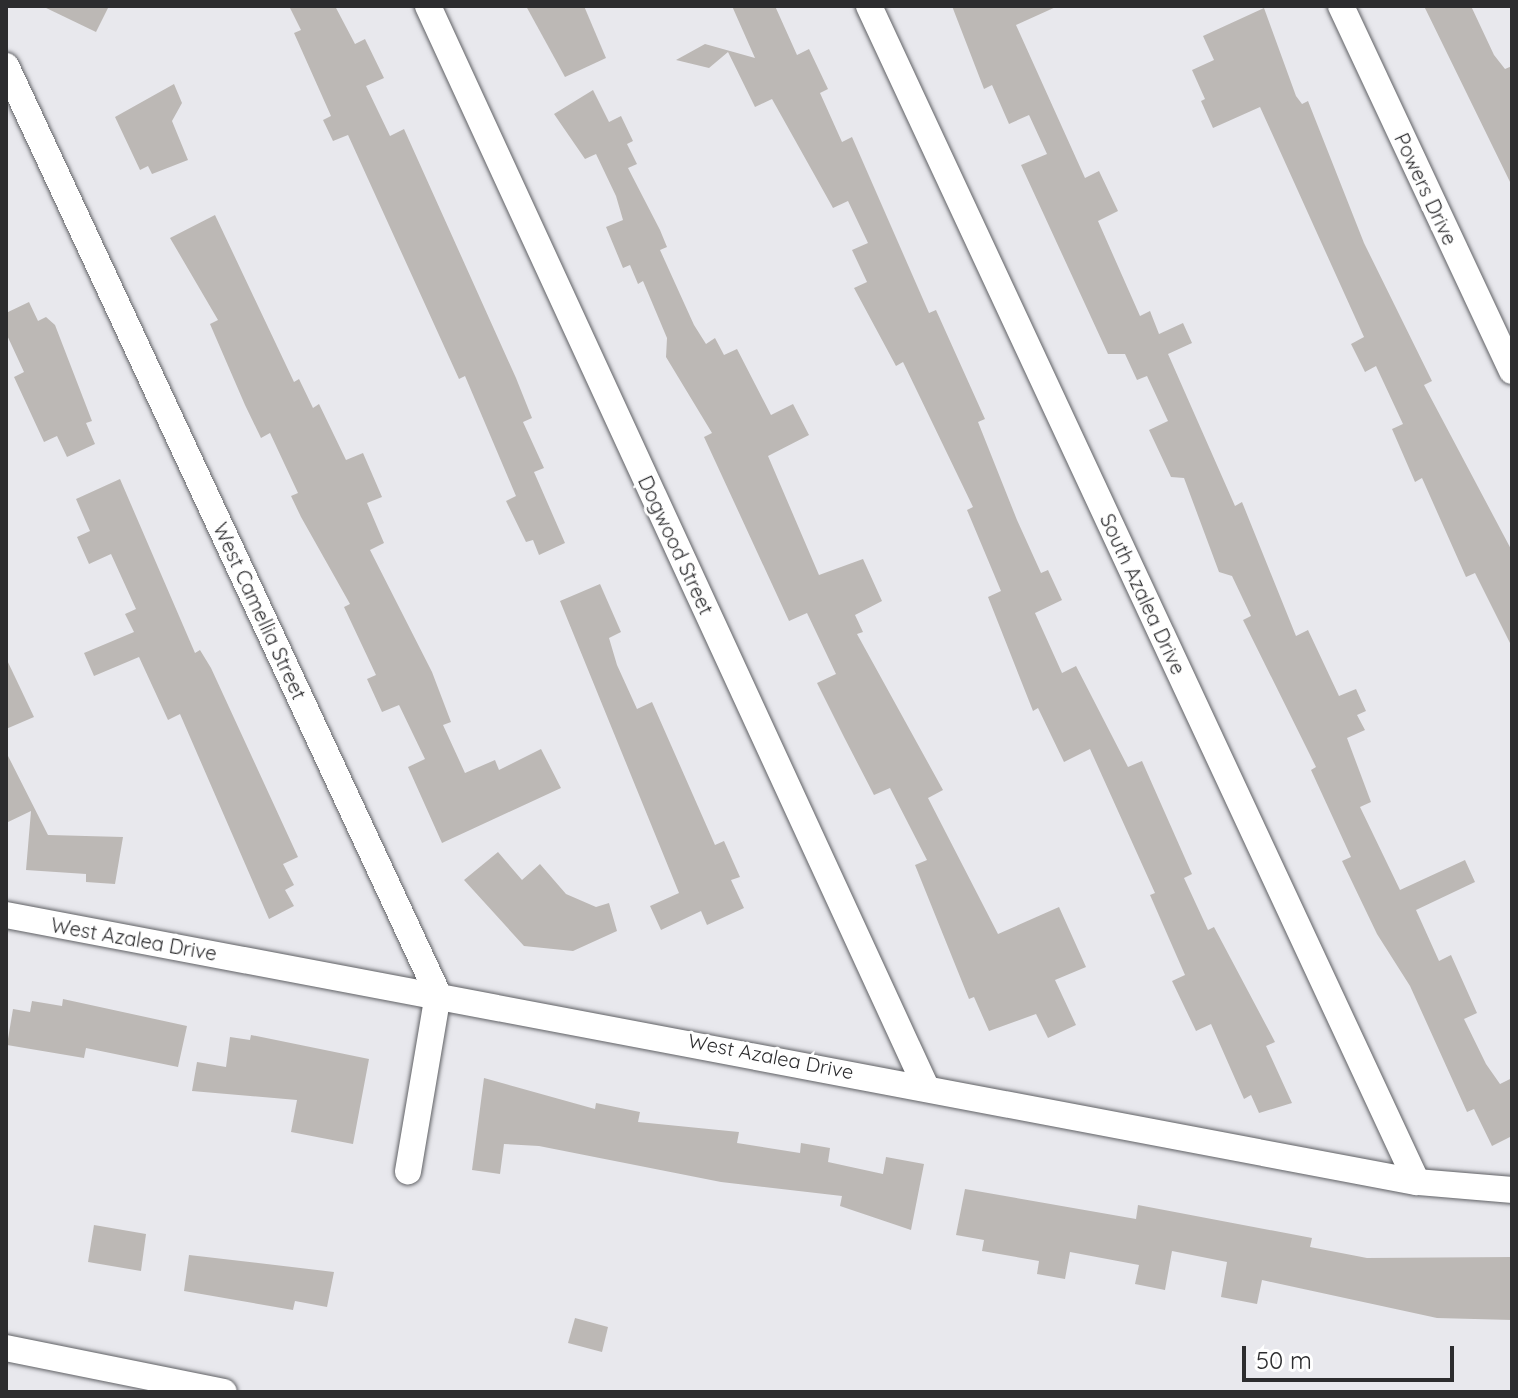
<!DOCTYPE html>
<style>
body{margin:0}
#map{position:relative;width:1518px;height:1398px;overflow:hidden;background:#e8e8ed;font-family:Quicksand,sans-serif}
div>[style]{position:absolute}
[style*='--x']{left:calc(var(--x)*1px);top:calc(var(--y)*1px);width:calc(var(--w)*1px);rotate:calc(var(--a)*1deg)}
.building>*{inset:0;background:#bcb8b5}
.roads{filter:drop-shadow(0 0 2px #606165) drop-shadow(0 0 2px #606165)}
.minor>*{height:26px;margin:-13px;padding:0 13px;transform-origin:13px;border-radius:13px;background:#fff}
span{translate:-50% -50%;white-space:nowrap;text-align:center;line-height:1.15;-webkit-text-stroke:6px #fff;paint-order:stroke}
.street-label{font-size:20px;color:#2c2c2e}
.frame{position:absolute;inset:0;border:8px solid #2c2c2e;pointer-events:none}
.scale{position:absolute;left:1242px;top:1346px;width:212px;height:36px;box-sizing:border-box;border:4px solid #2c2c2e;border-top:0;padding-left:10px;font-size:24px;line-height:28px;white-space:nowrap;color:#2c2c2e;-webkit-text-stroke:6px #fff;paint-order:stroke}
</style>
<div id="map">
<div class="building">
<div style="clip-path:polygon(42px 6px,109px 6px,96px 32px)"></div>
<div style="clip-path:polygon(289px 6px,335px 6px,355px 44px,365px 39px,384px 78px,366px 86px,390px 136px,404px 129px,516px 378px,532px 418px,523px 422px,544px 468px,534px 472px,565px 543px,539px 555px,533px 540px,526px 542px,506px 501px,516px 496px,465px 376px,459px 379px,348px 135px,333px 141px,323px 120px,331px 116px,294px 33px,301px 30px)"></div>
<div style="clip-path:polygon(526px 6px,584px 6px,606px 58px,565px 77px)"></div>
<div style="clip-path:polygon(732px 6px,775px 6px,797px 55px,809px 49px,828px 89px,820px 93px,842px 142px,852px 137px,929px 313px,936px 310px,985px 419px,978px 422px,1017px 520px,1041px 573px,1048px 570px,1062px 600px,1035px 613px,1062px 673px,1076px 666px,1128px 767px,1142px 761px,1192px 874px,1184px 878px,1208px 930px,1214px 927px,1275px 1042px,1266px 1046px,1292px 1103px,1259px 1113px,1251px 1095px,1244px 1099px,1211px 1024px,1196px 1031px,1172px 981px,1185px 975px,1150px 895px,1155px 893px,1090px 749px,1064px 762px,1038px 708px,1033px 711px,988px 597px,1001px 591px,967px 510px,973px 507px,903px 362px,896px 366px,854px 288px,867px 282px,852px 250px,868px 243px,848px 201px,833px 208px,772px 99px,755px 107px,728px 52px,709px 68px,676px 60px,705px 44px,755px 58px)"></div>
<div style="clip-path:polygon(952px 6px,1058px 6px,1016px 25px,1085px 178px,1099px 171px,1118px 211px,1098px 221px,1140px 316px,1150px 311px,1159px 334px,1183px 323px,1192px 343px,1168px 354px,1235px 506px,1242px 502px,1296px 636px,1308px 630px,1339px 696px,1356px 689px,1366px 711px,1357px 715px,1365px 730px,1347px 738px,1371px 802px,1360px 807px,1400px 890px,1465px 860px,1475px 882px,1416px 910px,1439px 961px,1451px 955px,1477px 1013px,1464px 1019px,1486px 1064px,1500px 1084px,1512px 1078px,1512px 1136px,1492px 1146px,1474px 1109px,1467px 1112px,1410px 986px,1377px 934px,1342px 861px,1351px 857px,1311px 770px,1316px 767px,1243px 620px,1251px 616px,1232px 576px,1219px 572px,1184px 478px,1171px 477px,1149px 430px,1168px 421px,1147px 376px,1137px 380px,1125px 354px,1108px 354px,1021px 165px,1047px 154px,1029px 115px,1009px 124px,992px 85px,984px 89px)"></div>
<div style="clip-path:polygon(1424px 6px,1471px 6px,1494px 55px,1505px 69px,1512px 66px,1512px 186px)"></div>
<div style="clip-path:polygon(1264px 8px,1296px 96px,1302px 104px,1308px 101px,1364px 243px,1432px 381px,1424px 385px,1512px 551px,1512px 647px,1475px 573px,1466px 577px,1422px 478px,1415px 482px,1392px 429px,1403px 424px,1376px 366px,1365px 372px,1351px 344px,1364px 337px,1260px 107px,1213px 128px,1201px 101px,1205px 99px,1192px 70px,1214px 60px,1203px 36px)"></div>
<div style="clip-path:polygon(174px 84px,182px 103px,172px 121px,188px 160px,152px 174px,148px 166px,140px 170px,115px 117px)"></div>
<div style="clip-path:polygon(593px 90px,609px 122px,621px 116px,633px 141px,627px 144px,637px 164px,628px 168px,660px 230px,667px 247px,660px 250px,694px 325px,706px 344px,715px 338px,724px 355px,737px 349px,771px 415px,793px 404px,809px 435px,768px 456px,819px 575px,863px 559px,882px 601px,855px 615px,863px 632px,857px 634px,943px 790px,928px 798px,998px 934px,1059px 907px,1086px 967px,1055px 980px,1076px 1025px,1048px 1038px,1036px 1014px,989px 1031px,974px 997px,969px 999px,915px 865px,927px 860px,890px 788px,874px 795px,844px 737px,817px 683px,836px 674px,807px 613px,789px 621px,704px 437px,712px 433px,666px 357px,667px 338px,643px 281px,638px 284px,630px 265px,623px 268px,606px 227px,623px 220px,616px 196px,596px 154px,585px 159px,554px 114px)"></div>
<div style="clip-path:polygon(215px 215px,294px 382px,299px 379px,313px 408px,319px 404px,346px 460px,363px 453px,382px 497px,367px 503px,384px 543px,370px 550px,432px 672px,451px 722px,443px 725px,465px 773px,495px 760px,499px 770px,541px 749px,561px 788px,442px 843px,408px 767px,425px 759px,399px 705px,382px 712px,367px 679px,376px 675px,344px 607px,350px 604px,301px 517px,291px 496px,298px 493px,270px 433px,261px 438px,245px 405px,210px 324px,218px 320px,170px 238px)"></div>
<div style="clip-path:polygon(29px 302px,38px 321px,46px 317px,55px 325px,92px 421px,86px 423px,95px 444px,67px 457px,57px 436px,44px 442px,14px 377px,24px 372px,6px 333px,6px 313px)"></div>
<div style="clip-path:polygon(120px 479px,195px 653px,200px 650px,211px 668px,298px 857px,283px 864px,294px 885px,285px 890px,294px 906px,269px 919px,180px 714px,168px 720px,139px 657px,94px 676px,84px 653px,134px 632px,125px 614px,136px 609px,111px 554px,89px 564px,77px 537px,90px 531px,76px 499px)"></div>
<div style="clip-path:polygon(600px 584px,621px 632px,609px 638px,617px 665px,637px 709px,652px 702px,715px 845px,724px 841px,740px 877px,731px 880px,744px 908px,707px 925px,701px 911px,661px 930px,650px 906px,679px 893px,560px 601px)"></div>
<div style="clip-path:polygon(6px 658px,34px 717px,6px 729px)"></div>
<div style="clip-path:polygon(6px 752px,48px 835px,123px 837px,115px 884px,86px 882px,86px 874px,26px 870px,31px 811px,6px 823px)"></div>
<div style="clip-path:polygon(498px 852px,522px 880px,540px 864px,566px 894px,596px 907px,609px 903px,617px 931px,573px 951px,524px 946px,464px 880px)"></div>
<div style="clip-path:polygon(63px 999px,187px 1026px,178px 1067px,86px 1048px,84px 1058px,7px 1045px,13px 1009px,30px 1012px,32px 1001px,62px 1006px)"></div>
<div style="clip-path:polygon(251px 1035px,369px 1059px,353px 1144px,291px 1132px,297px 1100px,192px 1091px,197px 1062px,226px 1067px,230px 1037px,250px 1040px)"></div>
<div style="clip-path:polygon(484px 1078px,595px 1109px,596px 1103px,640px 1112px,638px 1122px,739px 1132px,737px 1143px,800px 1153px,801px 1143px,830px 1148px,828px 1162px,883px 1174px,886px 1157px,924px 1164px,911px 1230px,840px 1206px,842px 1196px,721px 1182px,539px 1146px,504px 1144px,500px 1174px,472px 1170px)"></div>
<div style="clip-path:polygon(965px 1189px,1136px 1219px,1138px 1205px,1312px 1238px,1310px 1247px,1367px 1258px,1512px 1257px,1512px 1320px,1437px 1318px,1262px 1280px,1257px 1304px,1221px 1297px,1227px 1262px,1172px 1251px,1165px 1290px,1135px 1284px,1139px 1265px,1070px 1252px,1065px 1279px,1037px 1274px,1039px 1261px,982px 1251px,984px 1240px,956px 1235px)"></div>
<div style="clip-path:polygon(94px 1225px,146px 1234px,141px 1271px,88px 1262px)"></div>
<div style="clip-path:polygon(189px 1255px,334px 1272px,327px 1307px,295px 1301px,293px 1310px,184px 1291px)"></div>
<div style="clip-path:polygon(575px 1318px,608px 1327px,602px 1352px,568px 1343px)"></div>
</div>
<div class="roads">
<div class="minor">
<div style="--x:428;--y:6;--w:1188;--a:65.27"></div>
<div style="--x:869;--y:6;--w:1297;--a:65.02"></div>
<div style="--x:1341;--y:6;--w:403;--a:64.9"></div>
<div style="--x:6;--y:66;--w:1024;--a:65.04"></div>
<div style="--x:438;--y:994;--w:180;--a:99.6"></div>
<div style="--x:6;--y:915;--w:1436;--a:10.72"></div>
<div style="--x:1417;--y:1182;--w:95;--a:4.8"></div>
<div style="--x:6;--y:1348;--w:222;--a:11.4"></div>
</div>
</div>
<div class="street-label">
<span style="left:1426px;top:189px;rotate:65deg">Powers Drive</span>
<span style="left:676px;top:545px;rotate:65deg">Dogwood Street</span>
<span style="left:1143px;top:594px;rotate:65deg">South Azalea Drive</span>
<span style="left:260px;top:611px;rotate:65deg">West Camellia Street</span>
<span style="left:134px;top:939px;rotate:10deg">West Azalea Drive</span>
<span style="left:771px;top:1056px;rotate:11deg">West Azalea Drive</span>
</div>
<div class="frame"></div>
<div class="scale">50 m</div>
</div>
